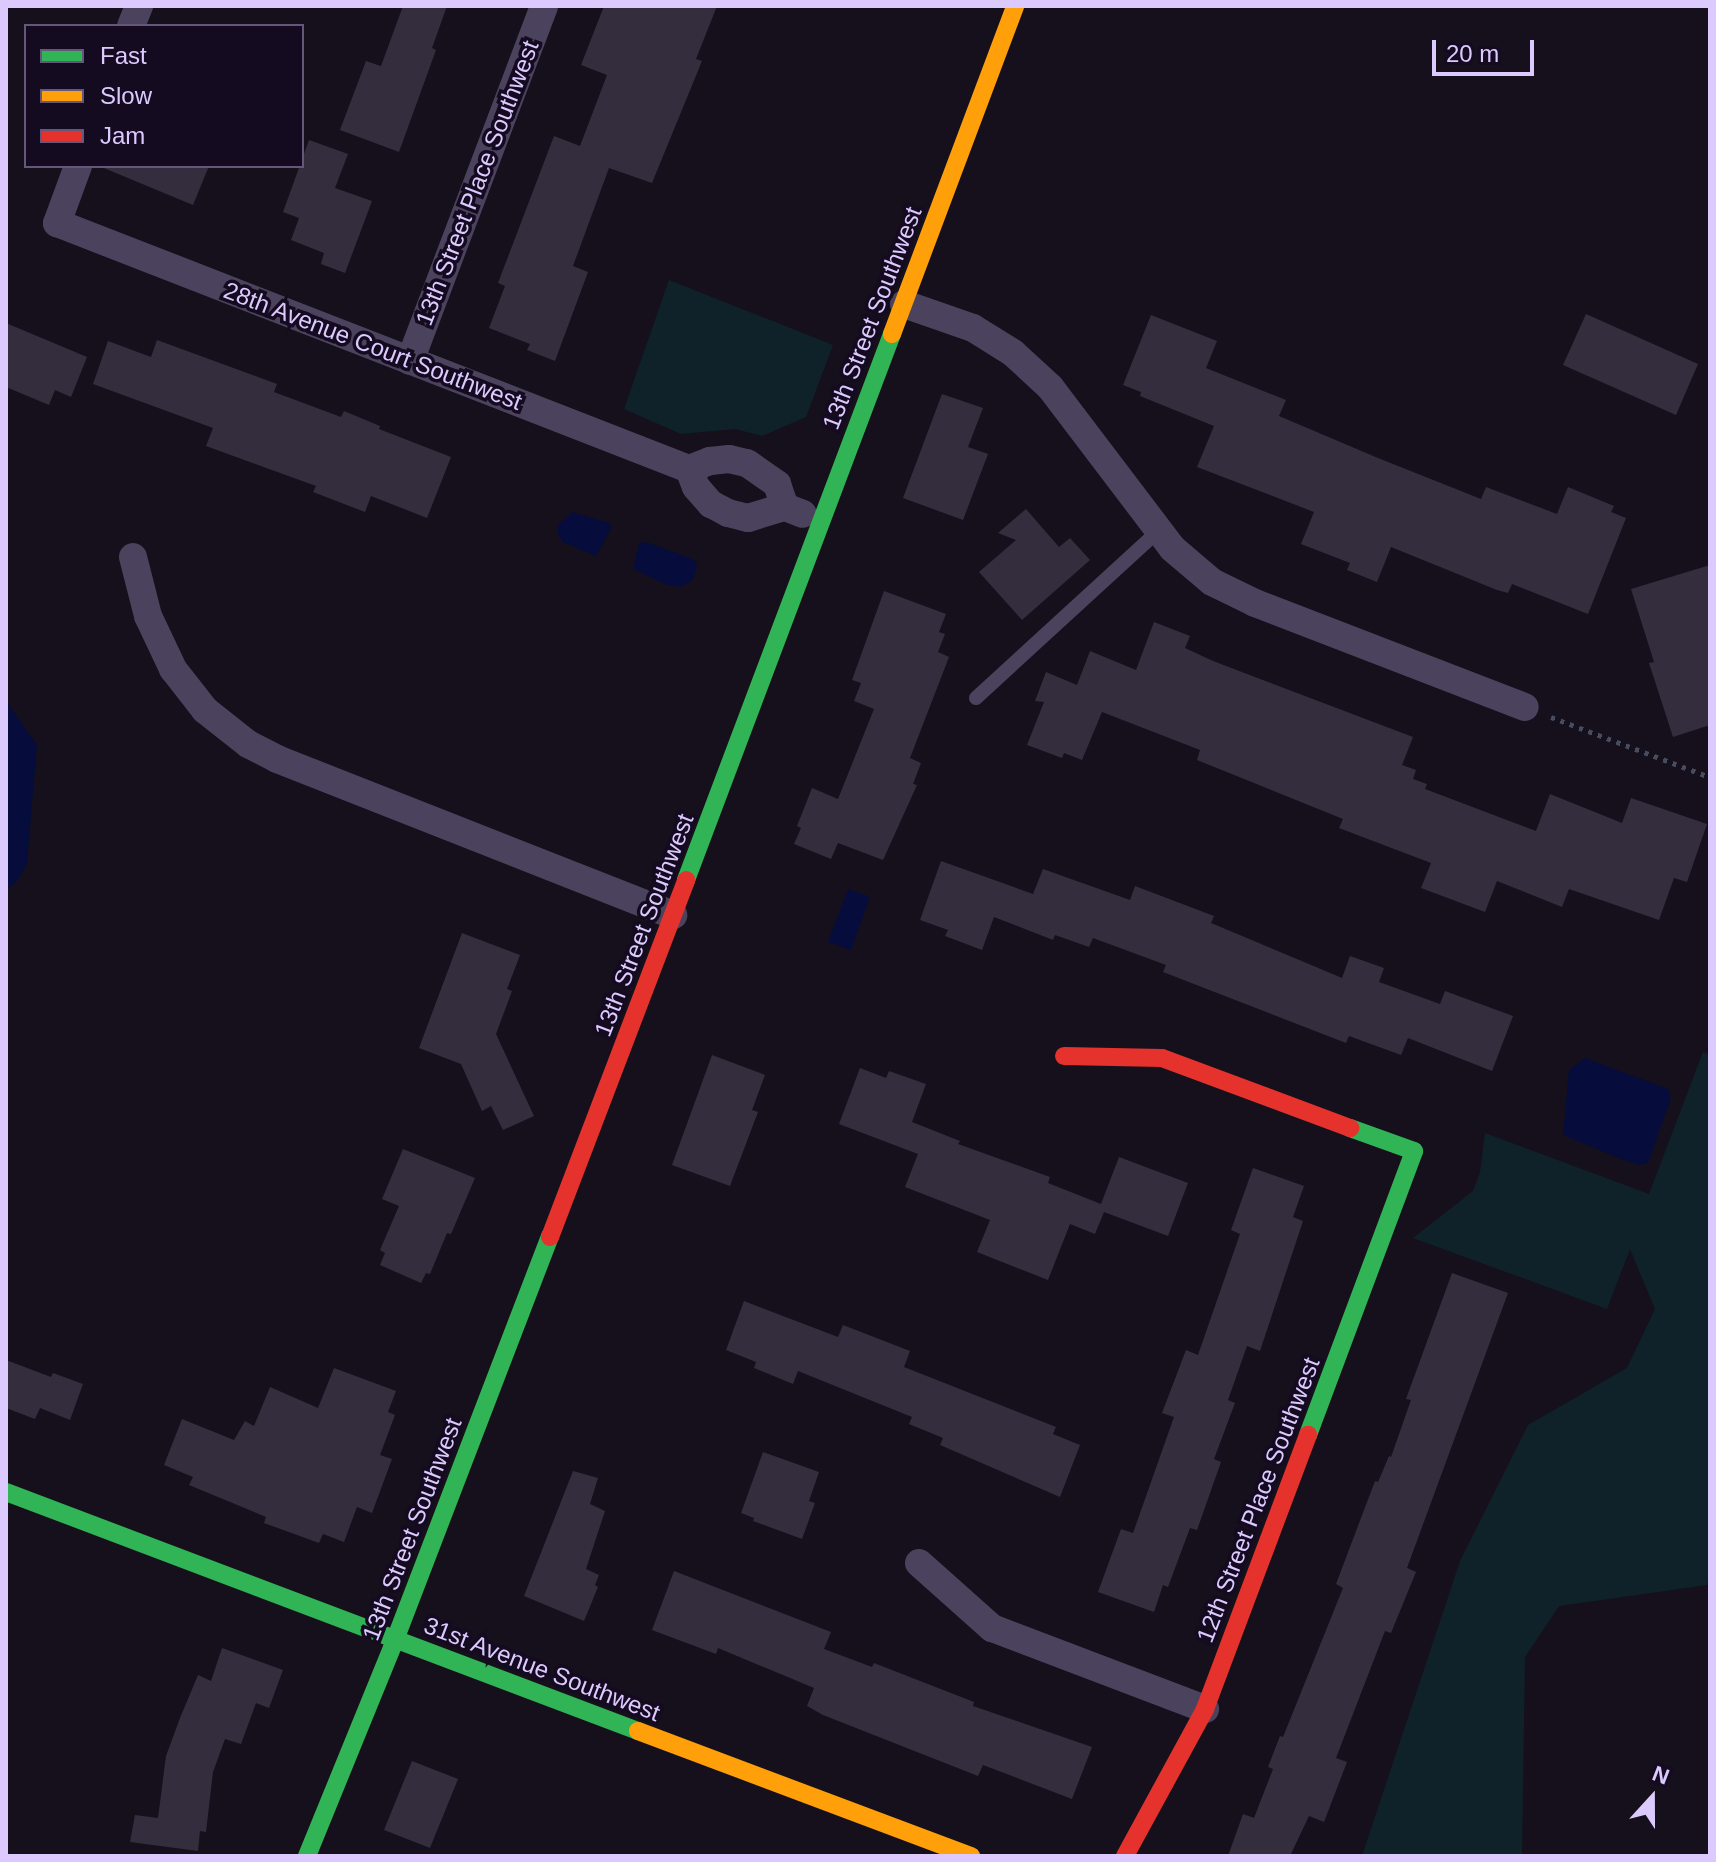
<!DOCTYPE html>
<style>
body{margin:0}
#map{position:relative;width:1716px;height:1862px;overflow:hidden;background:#15101b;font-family:Helvetica,sans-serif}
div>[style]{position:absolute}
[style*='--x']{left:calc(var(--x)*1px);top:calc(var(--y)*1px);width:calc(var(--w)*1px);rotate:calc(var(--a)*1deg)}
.green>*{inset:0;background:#0f2229}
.water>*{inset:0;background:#060d3c}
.building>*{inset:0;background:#342d3e}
.path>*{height:5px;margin-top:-2.5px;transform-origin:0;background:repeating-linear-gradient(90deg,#464d60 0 4px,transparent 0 10px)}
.lane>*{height:14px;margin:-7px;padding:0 7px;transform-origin:7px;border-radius:7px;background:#4b435d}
.street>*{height:28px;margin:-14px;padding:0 14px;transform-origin:14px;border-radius:14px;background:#4b435d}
.fast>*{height:18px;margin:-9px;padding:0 9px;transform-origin:9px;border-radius:9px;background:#30b455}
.slow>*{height:18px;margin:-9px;padding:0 9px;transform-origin:9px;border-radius:9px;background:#ff9f0a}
.jam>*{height:18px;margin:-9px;padding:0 9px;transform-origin:9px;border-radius:9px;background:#e5322d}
span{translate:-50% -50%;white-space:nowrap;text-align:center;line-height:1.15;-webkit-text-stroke:7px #140b20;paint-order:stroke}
.street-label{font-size:24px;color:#dccaff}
.frame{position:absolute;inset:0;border:8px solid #dccaff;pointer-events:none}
.legend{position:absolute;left:24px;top:24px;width:280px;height:144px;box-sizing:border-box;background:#140b20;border:2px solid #645779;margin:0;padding:10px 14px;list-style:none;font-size:24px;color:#dccaff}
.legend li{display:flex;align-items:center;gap:16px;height:40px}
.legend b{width:40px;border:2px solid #645779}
.north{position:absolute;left:1612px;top:1758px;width:80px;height:80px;-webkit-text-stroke:6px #140b20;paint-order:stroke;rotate:21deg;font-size:22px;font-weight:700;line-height:32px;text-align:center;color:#dccaff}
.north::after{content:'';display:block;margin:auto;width:28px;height:36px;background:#dccaff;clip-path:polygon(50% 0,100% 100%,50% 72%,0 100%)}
.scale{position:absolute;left:1432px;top:40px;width:102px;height:36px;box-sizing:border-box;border:4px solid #dccaff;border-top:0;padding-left:10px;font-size:24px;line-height:28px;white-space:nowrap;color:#dccaff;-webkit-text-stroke:6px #140b20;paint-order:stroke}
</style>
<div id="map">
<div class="green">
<div style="clip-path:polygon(669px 280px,833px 345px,806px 417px,762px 436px,735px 429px,681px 434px,624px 409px)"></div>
<div style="clip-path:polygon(1703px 1052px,1710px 1055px,1710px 1574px,1707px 1585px,1559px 1606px,1525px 1657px,1522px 1856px,1362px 1856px,1460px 1561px,1528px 1425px,1627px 1368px,1655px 1309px,1630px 1249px,1607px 1309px,1413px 1238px,1473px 1191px,1480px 1172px,1485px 1133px,1649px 1194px)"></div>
</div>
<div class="water">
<div style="clip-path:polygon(572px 512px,609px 523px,612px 527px,596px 556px,563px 542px,558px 534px,558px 525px)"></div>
<div style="clip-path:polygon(646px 542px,693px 559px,697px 564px,693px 580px,680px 587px,667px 585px,633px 569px,639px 543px)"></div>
<div style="clip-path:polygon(6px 701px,37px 745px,27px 863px,18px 880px,6px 890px)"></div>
<div style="clip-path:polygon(848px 889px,870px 897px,851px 950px,828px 942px)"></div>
<div style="clip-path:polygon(1585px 1058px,1668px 1089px,1671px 1098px,1648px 1163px,1639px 1165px,1621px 1159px,1563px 1135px,1569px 1070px)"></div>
</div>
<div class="building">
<div style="clip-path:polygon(403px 6px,447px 6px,432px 48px,436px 50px,399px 152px,340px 130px,366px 61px,381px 66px)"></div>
<div style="clip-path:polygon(604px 6px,717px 6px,696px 59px,702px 61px,652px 183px,609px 168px,573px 266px,588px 272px,555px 361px,527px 350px,530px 344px,489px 328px,505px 286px,498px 283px,554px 136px,580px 146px,607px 75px,581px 65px)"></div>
<div style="clip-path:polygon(309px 140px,348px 154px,335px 188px,372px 201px,345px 273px,321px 264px,324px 253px,291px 240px,299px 218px,283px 212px)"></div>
<div style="clip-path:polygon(99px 166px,209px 166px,193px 205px)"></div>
<div style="clip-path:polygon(1586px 314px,1698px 364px,1676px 415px,1563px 365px)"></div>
<div style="clip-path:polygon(1151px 315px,1217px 341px,1206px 368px,1286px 400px,1279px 416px,1378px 458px,1481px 499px,1486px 487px,1557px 514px,1568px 487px,1614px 506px,1611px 512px,1626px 518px,1588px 614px,1512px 584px,1508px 593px,1497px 590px,1391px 547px,1377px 582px,1347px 570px,1350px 563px,1301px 544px,1314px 512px,1197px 467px,1214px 426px,1140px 396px,1141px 392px,1123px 385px)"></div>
<div style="clip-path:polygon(6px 323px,87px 357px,71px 397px,55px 390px,49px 405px,6px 387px)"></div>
<div style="clip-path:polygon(157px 340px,277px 384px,274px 392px,341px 417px,344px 411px,380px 426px,379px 429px,451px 457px,427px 518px,371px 496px,365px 512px,313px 492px,316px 486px,206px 446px,213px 428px,93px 384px,108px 341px,151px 357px)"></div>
<div style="clip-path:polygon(942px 394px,983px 408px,968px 447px,988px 454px,963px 520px,903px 498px)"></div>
<div style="clip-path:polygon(1026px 509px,1059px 547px,1070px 538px,1090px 560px,1022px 620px,979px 572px,1016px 540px,998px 533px)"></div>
<div style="clip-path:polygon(1710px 565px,1710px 725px,1673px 737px,1649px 663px,1654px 662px,1631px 589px)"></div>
<div style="clip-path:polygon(884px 591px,946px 614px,939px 632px,945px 634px,938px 652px,949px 657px,910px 758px,921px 763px,913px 784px,917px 785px,883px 860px,838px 843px,831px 859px,794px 844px,801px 828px,797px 826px,812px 788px,838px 799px,874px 709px,854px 701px,861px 683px,852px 680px)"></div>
<div style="clip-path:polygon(1154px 622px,1190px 636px,1185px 648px,1213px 661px,1413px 737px,1402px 765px,1416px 770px,1413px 779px,1427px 784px,1425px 789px,1536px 831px,1550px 794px,1622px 823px,1631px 798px,1707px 824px,1687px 882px,1674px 878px,1659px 920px,1569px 889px,1562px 907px,1497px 881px,1485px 912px,1421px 888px,1431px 863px,1339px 828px,1343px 819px,1197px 760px,1200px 750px,1102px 712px,1082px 760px,1064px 753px,1062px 758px,1027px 745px,1044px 702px,1035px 701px,1046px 672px,1077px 685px,1090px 651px,1136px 670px)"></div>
<div style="clip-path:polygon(941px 861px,1033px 894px,1043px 869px,1130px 900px,1135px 886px,1214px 916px,1211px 923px,1342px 978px,1350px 956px,1384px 968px,1379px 982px,1440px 1004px,1445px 991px,1513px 1016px,1492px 1071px,1408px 1038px,1401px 1055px,1349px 1036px,1346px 1043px,1163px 972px,1166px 965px,1093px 938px,1089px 947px,1055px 935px,1053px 940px,994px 917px,982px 950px,945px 936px,948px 930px,920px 920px)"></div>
<div style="clip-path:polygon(462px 933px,520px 955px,507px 989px,512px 991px,496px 1034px,534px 1116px,503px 1130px,491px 1106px,482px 1111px,461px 1064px,419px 1048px)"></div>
<div style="clip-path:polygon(712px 1055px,765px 1075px,752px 1110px,758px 1112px,730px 1186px,672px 1165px)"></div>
<div style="clip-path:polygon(860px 1068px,886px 1078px,889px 1071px,926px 1084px,912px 1122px,960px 1141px,958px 1144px,1050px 1177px,1048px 1183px,1101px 1204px,1119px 1157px,1188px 1183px,1168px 1236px,1104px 1212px,1095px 1234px,1070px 1224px,1048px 1280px,977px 1252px,990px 1220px,905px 1187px,918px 1154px,839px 1124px)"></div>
<div style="clip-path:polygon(403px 1149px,475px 1178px,451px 1234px,447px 1233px,430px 1274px,426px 1273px,421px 1283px,380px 1265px,385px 1253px,380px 1250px,399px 1206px,382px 1199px)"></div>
<div style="clip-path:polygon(1253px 1168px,1304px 1186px,1293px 1217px,1303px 1221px,1260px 1351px,1247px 1346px,1228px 1400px,1235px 1403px,1214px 1459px,1221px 1462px,1197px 1530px,1190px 1528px,1168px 1587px,1163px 1585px,1154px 1612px,1098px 1592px,1121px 1529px,1133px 1533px,1174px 1417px,1162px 1413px,1186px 1350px,1198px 1355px,1240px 1234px,1231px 1230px)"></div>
<div style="clip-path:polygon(1452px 1273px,1508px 1293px,1407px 1568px,1416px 1572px,1391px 1633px,1385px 1631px,1336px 1758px,1347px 1762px,1324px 1822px,1309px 1816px,1290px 1856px,1228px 1856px,1243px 1814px,1254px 1818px,1273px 1769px,1268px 1767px,1280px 1736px,1283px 1737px,1343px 1588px,1336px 1584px,1375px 1481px,1378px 1482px,1389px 1456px,1391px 1457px,1411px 1400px,1406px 1399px)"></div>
<div style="clip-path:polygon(744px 1301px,838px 1337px,843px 1325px,910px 1351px,904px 1367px,1056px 1427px,1053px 1434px,1080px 1445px,1060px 1497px,940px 1445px,943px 1438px,909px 1424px,912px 1417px,798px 1371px,793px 1384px,754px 1368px,756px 1362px,726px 1350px)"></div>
<div style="clip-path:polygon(6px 1360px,51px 1377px,53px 1373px,83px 1384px,70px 1420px,40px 1408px,35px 1419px,6px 1408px)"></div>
<div style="clip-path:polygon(334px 1368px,396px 1391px,388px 1412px,395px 1415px,380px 1455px,392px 1459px,372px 1513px,357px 1507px,344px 1542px,323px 1534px,319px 1543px,264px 1523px,266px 1517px,189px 1485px,193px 1477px,164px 1465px,182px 1419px,234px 1440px,245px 1421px,254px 1426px,270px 1387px,318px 1408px)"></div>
<div style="clip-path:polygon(763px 1452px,819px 1472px,809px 1501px,815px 1503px,802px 1539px,753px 1521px,754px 1518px,741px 1513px)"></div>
<div style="clip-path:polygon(573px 1471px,598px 1478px,590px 1504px,605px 1511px,586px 1569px,599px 1575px,595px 1585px,598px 1587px,584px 1621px,524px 1596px)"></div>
<div style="clip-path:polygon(674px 1571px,831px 1632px,824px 1649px,872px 1667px,874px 1663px,974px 1702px,973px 1706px,1092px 1747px,1072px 1799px,983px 1765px,978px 1776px,823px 1715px,807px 1706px,814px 1688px,718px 1648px,716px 1654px,652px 1630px)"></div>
<div style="clip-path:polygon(222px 1648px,283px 1670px,269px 1708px,256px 1703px,241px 1744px,225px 1739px,213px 1772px,206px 1832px,200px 1831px,198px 1851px,130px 1842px,135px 1815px,158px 1818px,166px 1756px,180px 1718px,198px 1675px,211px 1681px)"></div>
<div style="clip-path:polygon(412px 1761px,458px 1779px,430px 1848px,384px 1830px)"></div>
</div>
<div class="path">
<div style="--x:1551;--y:717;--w:170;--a:20.7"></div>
</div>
<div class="lane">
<div style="--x:976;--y:698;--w:247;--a:-42.5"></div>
</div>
<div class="street">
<div style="--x:131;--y:26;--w:22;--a:-68"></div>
<div style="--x:78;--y:166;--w:61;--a:110.2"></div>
<div style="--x:57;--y:223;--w:678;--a:21.27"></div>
<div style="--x:689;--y:469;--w:22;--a:-21"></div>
<div style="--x:710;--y:461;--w:19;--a:-6"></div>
<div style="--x:729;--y:459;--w:18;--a:13"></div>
<div style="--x:747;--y:463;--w:37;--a:35"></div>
<div style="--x:777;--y:484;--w:24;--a:71"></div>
<div style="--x:904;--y:304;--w:73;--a:19.2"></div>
<div style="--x:973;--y:328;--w:47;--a:32"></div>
<div style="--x:1013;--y:353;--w:50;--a:42.6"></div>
<div style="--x:1050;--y:387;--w:202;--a:52.8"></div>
<div style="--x:1172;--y:548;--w:52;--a:40.4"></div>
<div style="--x:1212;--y:582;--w:48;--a:26"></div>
<div style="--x:1255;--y:603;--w:289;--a:21.1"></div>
<div style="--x:410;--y:361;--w:379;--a:-69.3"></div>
<div style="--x:689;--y:469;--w:19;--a:69"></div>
<div style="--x:696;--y:487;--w:23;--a:49"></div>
<div style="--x:711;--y:504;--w:19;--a:28"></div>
<div style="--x:728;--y:513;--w:21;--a:14"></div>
<div style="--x:748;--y:518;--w:39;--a:-17"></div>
<div style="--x:785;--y:507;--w:19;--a:21"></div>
<div style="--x:133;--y:557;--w:61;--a:75.7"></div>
<div style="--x:148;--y:616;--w:59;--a:64.7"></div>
<div style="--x:173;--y:669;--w:52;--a:52"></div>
<div style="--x:205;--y:710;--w:55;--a:38.3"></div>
<div style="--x:248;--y:744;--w:33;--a:27"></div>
<div style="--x:277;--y:759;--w:426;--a:21.5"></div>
<div style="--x:919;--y:1563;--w:98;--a:41.7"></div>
<div style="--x:992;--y:1628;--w:228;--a:20.8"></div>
</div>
<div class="fast">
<div style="--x:686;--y:880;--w:584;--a:-69.33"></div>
<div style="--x:1308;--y:1435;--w:303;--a:-69.5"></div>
<div style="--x:1414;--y:1151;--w:68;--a:-160.2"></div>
<div style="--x:6;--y:1492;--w:676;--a:20.71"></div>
<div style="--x:307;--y:1856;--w:233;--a:-67.8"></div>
<div style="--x:395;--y:1640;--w:432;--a:-69"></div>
</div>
<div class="slow">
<div style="--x:892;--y:334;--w:350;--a:-69.4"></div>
<div style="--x:638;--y:1731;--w:356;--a:20.6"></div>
</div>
<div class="jam">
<div style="--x:1064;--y:1056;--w:98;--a:1.2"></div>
<div style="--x:1162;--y:1058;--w:201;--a:20.4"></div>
<div style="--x:550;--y:1237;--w:382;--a:-69.1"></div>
<div style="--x:1125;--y:1856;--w:167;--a:-61.4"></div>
<div style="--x:1205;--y:1709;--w:293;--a:-69.4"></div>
</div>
<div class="street-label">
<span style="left:477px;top:183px;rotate:-69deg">13th Street Place Southwest</span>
<span style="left:872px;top:318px;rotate:-69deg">13th Street Southwest</span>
<span style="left:373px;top:346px;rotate:21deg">28th Avenue Court Southwest</span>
<span style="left:644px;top:925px;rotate:-69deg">13th Street Southwest</span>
<span style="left:1258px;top:1500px;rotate:-69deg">12th Street Place Southwest</span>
<span style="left:412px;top:1529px;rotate:-69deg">13th Street Southwest</span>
<span style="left:542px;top:1669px;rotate:21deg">31st Avenue Southwest</span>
</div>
<div class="frame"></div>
<ul class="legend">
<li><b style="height:10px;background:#30b455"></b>Fast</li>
<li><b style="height:10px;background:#ff9f0a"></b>Slow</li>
<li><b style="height:10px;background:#e5322d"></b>Jam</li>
</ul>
<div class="north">N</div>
<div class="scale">20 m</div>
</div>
